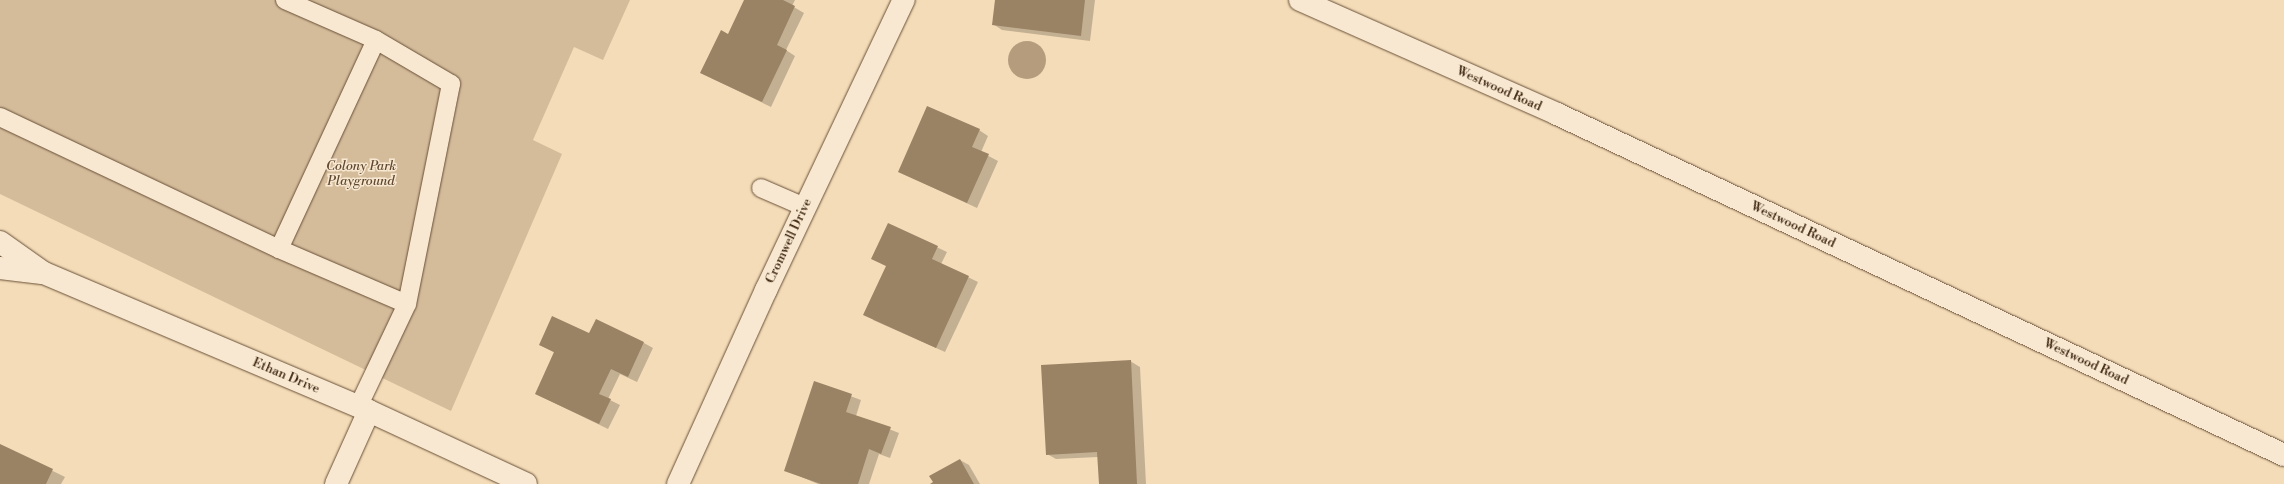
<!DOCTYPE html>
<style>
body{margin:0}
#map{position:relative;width:2284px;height:484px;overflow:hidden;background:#f4dcb8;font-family:"Libre Bodoni",serif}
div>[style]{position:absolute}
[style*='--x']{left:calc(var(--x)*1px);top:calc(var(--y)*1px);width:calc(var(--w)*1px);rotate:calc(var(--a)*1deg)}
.green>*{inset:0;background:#d4bc9b}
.water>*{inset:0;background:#b49c7d}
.round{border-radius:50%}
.shadow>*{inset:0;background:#0003}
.building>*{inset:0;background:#9a8265}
.roads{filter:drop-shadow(0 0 1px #684f36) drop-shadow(0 0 1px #684f36)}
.service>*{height:18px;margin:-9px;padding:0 9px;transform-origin:9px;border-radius:9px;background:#f8e8d1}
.minor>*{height:22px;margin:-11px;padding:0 11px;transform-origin:11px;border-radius:11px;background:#f8e8d1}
span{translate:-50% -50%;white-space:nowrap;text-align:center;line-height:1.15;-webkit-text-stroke:3px #f8e8d1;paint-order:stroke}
.street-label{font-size:13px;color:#39200b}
.park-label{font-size:13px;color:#60472f;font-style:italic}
</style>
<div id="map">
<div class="green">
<div style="clip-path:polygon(0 0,630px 0,603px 60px,574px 47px,533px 140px,562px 154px,451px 411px,0 194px)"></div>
</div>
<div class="water">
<div class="round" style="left:1008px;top:41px;width:38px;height:38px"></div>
</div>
<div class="shadow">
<div style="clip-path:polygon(745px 0,795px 0,792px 6px,804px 13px,786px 50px,795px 56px,771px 107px,711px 78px)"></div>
<div style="clip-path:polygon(996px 0,1095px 0,1090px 41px,1002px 30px,993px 24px)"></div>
<div style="clip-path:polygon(979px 130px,988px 136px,981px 152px,998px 161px,977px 208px,899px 172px)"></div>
<div style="clip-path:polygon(888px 224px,947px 252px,941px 264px,978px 282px,945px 352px,873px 320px,887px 266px,882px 264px)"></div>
<div style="clip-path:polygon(589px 335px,644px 343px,653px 348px,637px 382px,620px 374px,608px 399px,620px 405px,608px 429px,536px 394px,555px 353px,540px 345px)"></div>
<div style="clip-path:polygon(1130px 361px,1140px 367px,1146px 484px,1100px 484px,1098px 457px,1056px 459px,1047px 454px)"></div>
<div style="clip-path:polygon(815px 383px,861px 400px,856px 416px,899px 433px,890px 458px,879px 454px,869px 484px,818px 484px,785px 470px)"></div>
<div style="clip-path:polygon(0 445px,65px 477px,61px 484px,0 484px)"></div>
<div style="clip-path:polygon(960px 460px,969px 465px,980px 484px,932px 484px)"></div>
</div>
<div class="building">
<div style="clip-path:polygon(744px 0,783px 0,795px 6px,777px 45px,787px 50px,762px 102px,700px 73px,721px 30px,728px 34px)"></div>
<div style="clip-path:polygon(995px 0,1085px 0,1081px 36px,992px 25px)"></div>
<div style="clip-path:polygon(927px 106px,980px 129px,972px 147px,989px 154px,967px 203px,898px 172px)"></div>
<div style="clip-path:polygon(888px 223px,938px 246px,932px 259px,969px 276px,936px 348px,863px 315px,886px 266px,871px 259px)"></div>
<div style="clip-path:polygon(552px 316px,589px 333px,596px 319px,644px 342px,628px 377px,611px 369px,599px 394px,611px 399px,599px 424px,535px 394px,554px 352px,539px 345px)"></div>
<div style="clip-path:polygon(1131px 360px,1137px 484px,1099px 484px,1097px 452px,1046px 455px,1041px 365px)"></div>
<div style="clip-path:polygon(814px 381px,852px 394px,846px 412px,891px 427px,881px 454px,869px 449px,858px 484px,821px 484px,784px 471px)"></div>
<div style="clip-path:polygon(0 444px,53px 469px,46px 484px,0 484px)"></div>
<div style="clip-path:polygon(960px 459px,974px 484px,930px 484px,933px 482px,929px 476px)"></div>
</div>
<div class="roads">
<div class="service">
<div style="--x:285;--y:0;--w:99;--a:23.7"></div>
<div style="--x:376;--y:40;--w:87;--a:30.4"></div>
<div style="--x:451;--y:84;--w:224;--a:101.3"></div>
<div style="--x:407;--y:304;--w:114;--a:115.4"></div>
<div style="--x:0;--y:117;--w:309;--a:25.3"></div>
<div style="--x:279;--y:249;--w:139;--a:23.3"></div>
<div style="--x:761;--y:188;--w:48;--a:23.4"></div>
<div style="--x:279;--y:249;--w:230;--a:-65.1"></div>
</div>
<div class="minor">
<div style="--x:1300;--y:0;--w:281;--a:23.9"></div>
<div style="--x:1557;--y:114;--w:803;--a:25.13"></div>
<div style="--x:0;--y:242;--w:54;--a:35.2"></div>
<div style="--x:44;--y:273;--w:353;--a:23"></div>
<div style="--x:369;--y:411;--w:173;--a:24.9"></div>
<div style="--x:0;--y:268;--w:42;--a:6.8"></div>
<div style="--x:336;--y:484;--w:80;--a:-65.7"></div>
<div style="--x:678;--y:484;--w:213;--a:-65.6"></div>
<div style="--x:766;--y:290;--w:321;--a:-64.6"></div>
</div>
</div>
<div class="street-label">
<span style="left:1499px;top:89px;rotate:24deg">Westwood Road</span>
<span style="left:1793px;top:225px;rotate:25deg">Westwood Road</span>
<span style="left:789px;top:241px;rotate:-65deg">Cromwell Drive</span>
<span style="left:2086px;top:362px;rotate:25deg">Westwood Road</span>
<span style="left:286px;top:376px;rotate:23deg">Ethan Drive</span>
</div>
<div class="park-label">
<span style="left:361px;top:174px">Colony Park<br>Playground</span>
</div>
</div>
